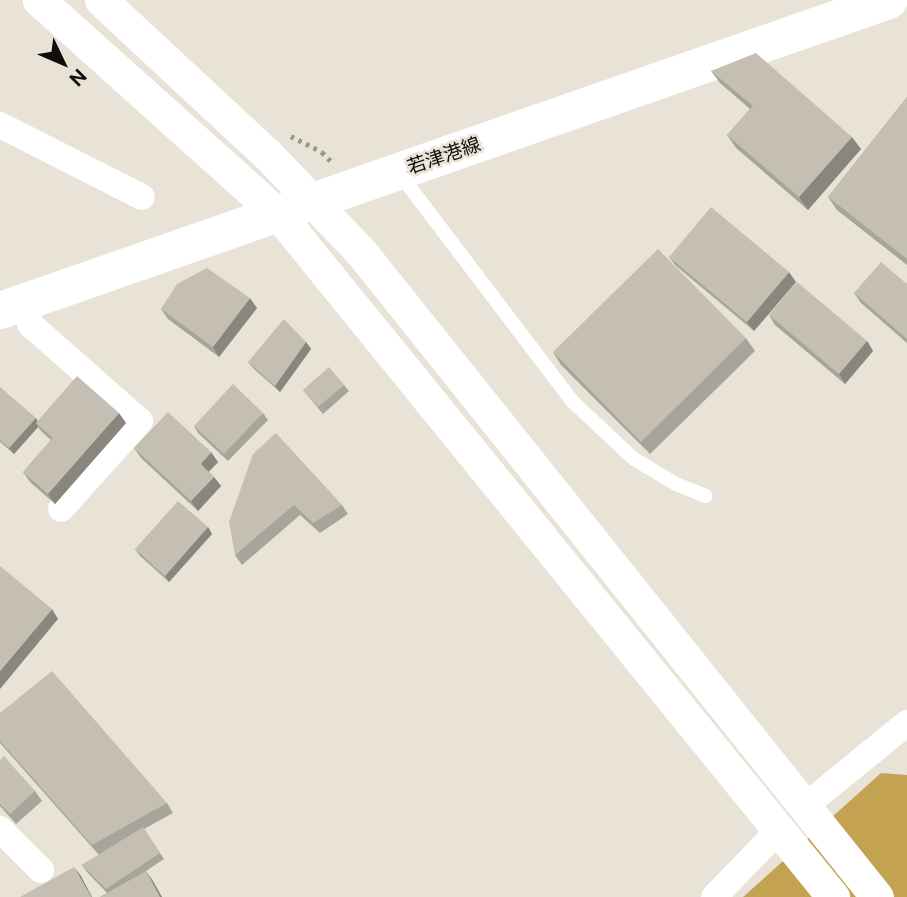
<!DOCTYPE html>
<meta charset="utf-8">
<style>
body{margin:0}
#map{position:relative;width:907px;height:897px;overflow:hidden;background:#e8e3d6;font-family:"Public Sans","Noto Sans JP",sans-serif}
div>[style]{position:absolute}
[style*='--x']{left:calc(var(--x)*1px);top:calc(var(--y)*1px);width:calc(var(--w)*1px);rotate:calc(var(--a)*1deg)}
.water>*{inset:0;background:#c3a252}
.path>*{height:4.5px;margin-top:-2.25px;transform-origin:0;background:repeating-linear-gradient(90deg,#9b978d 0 3.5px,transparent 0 8.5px)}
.service>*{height:14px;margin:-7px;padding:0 7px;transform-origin:7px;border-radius:7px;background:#fff}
.minor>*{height:26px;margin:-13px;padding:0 13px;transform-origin:13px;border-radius:13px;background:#fff}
.tertiary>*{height:33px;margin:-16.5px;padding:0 16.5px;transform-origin:16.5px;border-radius:16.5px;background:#fff}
.secondary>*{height:37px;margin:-18.5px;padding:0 18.5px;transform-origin:18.5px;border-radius:18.5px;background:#fff}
.wall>*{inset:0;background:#a9a499}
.shaded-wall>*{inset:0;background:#89867d}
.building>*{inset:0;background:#c4bfb2}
span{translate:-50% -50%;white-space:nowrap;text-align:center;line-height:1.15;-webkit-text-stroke:5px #e8e3d6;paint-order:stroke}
.street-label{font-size:19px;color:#100e0a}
.north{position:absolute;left:28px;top:28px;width:70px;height:70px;-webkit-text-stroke:5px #e8e3d6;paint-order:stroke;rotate:134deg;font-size:19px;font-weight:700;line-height:28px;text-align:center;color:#100e0a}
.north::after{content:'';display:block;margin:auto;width:24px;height:32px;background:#100e0a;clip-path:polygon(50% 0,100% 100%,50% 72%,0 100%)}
</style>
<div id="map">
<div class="water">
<div style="clip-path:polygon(881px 773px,907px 775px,907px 897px,743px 897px)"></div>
</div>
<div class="path">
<div style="--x:291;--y:136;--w:35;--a:27"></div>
<div style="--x:322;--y:152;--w:16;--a:45"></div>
</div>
<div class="service">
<div style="--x:399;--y:173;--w:286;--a:52.8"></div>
<div style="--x:572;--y:401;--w:85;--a:43.1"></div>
<div style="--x:634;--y:459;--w:49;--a:30.8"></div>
<div style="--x:676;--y:484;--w:32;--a:22"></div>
</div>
<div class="minor">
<div style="--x:0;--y:125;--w:159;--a:26.9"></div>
<div style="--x:22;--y:302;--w:25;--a:69"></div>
<div style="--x:31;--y:325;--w:145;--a:41.4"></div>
<div style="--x:140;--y:421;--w:118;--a:131.9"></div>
<div style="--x:804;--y:807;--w:133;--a:-39.2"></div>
<div style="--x:0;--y:829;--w:58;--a:45"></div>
<div style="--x:714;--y:897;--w:93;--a:-45.9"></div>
</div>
<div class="tertiary">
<div style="--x:39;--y:0;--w:322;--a:41.9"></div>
<div style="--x:279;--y:215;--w:879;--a:50.91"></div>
<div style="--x:101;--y:0;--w:226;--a:42.9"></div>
<div style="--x:267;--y:154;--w:136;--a:46.2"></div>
<div style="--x:361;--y:252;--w:826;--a:51.34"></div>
</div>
<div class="secondary">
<div style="--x:0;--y:310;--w:941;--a:-19.24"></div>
</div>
<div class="wall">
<div style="clip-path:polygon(711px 71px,861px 149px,808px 210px,736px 148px,727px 135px,750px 109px,720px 83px)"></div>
<div style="clip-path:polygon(907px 97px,907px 265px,837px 210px,828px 197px)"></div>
<div style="clip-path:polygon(669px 257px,796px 282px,754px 331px,676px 266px)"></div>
<div style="clip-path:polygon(907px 284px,907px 343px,861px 303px,854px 293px)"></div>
<div style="clip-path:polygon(257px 308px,219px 357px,168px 319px,161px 309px)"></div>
<div style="clip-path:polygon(769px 315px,867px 341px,873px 351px,845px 384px,775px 325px)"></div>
<div style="clip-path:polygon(746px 338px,755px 351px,650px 454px,561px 365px,553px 352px)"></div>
<div style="clip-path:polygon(306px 342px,311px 349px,280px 392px,253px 368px,248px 362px)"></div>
<div style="clip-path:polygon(344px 385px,349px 391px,323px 414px,303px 390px)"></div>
<div style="clip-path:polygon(0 387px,37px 421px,126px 423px,55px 504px,30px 482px,23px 472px,51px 440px,42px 432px,38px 427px,14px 454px,0 442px)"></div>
<div style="clip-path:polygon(263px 413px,268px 420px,228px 461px,198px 433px,194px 426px)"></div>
<div style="clip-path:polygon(134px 448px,218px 462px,209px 472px,214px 477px,221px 486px,198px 511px,141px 458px)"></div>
<div style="clip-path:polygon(253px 454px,342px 505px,348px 514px,320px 533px,300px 515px,242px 565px,235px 555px)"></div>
<div style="clip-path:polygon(208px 527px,212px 534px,169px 582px,140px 556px,135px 549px)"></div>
<div style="clip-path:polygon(0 713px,167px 803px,173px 813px,144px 829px,164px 859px,146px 871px,162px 897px,100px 897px,107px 893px,87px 872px,82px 865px,99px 855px,0 743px)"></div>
<div style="clip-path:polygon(0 760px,35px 791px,42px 801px,16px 824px,0 806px)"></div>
</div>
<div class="shaded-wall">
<div style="clip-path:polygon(852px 137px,861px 149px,808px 210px,799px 197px)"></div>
<div style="clip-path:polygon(789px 272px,796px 282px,754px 331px,747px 322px)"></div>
<div style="clip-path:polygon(250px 298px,257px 308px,219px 357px,213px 347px)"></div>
<div style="clip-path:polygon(867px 341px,873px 351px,845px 384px,839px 374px)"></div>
<div style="clip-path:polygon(306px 342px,311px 349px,280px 392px,275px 386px)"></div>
<div style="clip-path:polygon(119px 413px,126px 423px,55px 504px,48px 494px)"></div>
<div style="clip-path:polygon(36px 418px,40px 425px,36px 423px,38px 427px,14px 454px,9px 448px)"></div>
<div style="clip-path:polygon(211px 452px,218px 462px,207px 473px,201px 464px)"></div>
<div style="clip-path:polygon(214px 477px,221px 486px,198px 511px,191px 501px)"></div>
<div style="clip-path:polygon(208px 527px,212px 534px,169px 582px,165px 576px)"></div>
<div style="clip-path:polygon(52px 609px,58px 619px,0 689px,0 671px)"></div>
<div style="clip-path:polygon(74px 867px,81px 876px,92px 897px,91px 897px)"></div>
<div style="clip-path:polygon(146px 871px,153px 881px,162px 897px,160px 897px)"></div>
</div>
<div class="building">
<div style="clip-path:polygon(756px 53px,852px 137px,799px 197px,727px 135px,753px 106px,711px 71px)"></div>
<div style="clip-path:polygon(907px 97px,907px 259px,828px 197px)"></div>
<div style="clip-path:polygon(711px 207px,789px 272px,747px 322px,669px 257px)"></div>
<div style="clip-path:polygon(658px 249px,746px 338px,641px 442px,553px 352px)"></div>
<div style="clip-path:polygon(881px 262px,907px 284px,907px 339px,854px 293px)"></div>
<div style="clip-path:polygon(207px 268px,250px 298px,213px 347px,161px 309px,177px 284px)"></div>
<div style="clip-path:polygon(797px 282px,867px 341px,839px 374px,769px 315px)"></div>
<div style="clip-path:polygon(284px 319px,306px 342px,275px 386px,248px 362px)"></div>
<div style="clip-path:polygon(329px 367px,344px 385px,318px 407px,303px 390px)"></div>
<div style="clip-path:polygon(77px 376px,119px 413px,48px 494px,23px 472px,53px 438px,36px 423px)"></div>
<div style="clip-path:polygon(233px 384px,263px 413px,224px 454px,194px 426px)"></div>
<div style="clip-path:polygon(0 387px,36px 418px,9px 448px,0 440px)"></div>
<div style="clip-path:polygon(168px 412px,211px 452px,201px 464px,214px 477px,191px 501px,134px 448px)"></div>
<div style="clip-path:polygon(276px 433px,342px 505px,313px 523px,294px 505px,235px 555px,229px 522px,253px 454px)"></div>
<div style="clip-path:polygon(178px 501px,208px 527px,165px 576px,135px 549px)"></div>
<div style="clip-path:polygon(0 566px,52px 609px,0 671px)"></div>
<div style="clip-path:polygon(52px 671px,167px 803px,92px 845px,0 741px,0 713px)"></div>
<div style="clip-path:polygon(4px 756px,35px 791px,10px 814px,0 804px,0 760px)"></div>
<div style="clip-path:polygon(143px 827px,160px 853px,106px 889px,82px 865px)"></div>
<div style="clip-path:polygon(74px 867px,91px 897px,20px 897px)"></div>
<div style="clip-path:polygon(146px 871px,160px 897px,100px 897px)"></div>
</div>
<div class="street-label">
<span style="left:444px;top:156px;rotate:-19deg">若津港線</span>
</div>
<div class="north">N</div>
</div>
